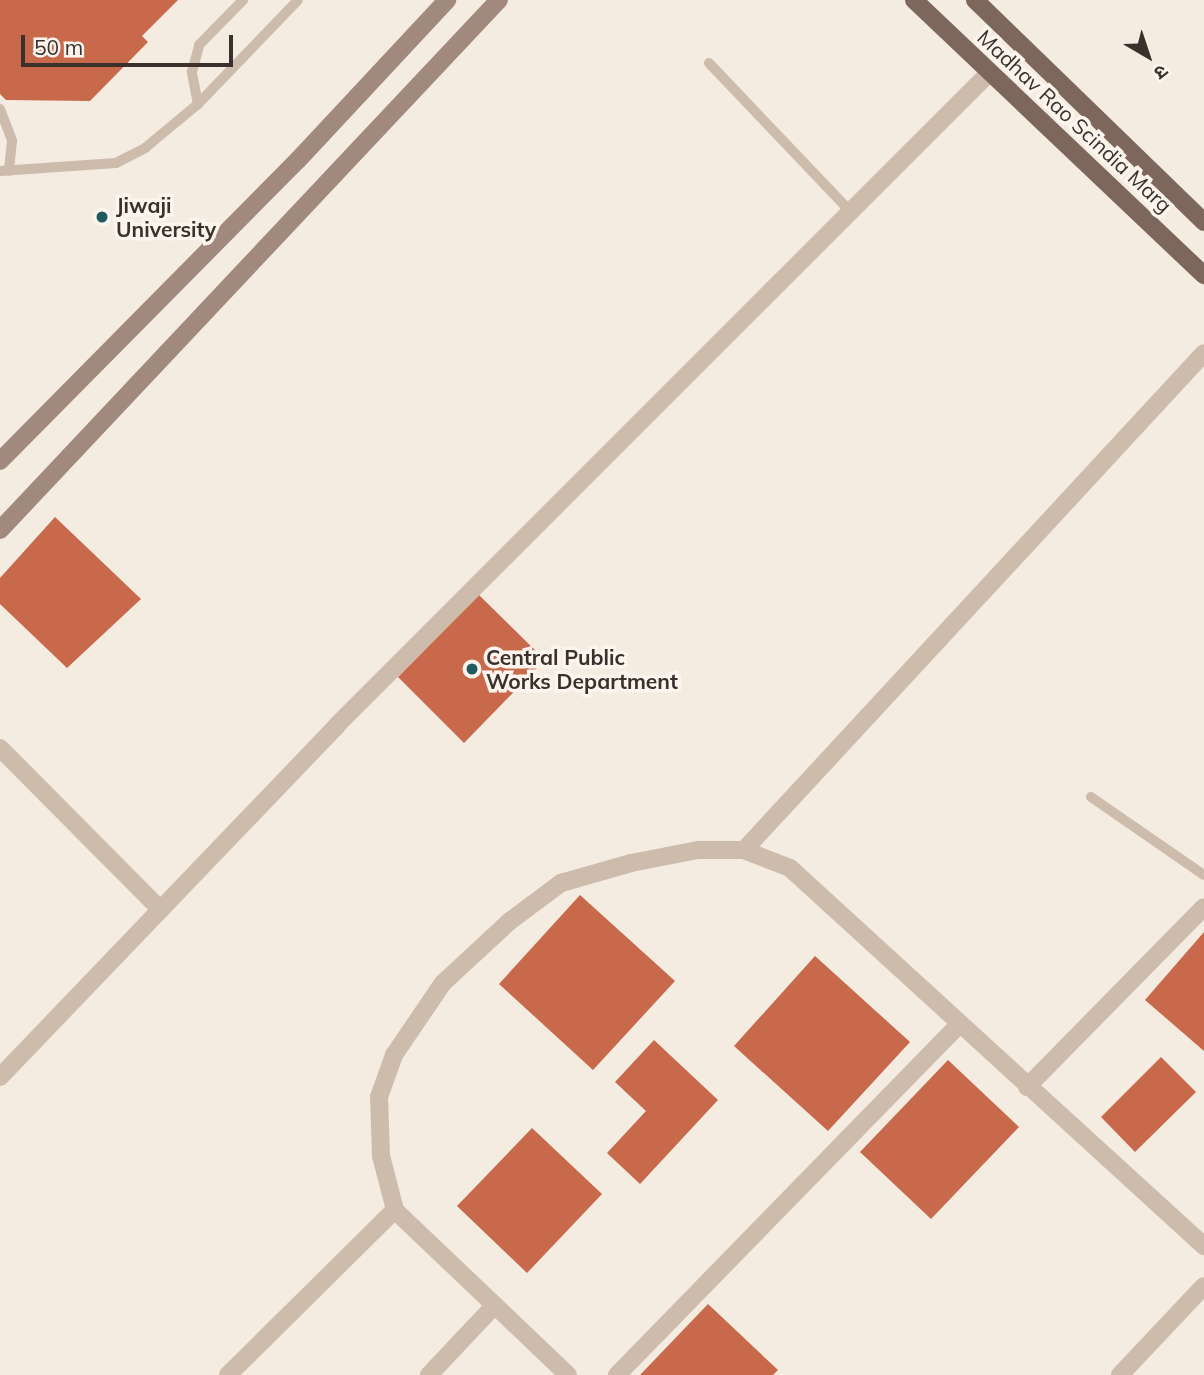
<!DOCTYPE html>
<meta charset="utf-8">
<style>
body{margin:0}
#map{position:relative;width:1204px;height:1375px;overflow:hidden;background:#f4ebe1;font-family:Mulish,"Noto Sans Devanagari",sans-serif}
div>[style]{position:absolute}
[style*='--x']{left:calc(var(--x)*1px);top:calc(var(--y)*1px);width:calc(var(--w)*1px);rotate:calc(var(--a)*1deg)}
.building>*{inset:0;background:#c8694b}
.service>*{height:10px;margin:-5px;padding:0 5px;transform-origin:5px;border-radius:5px;background:#cdbbac}
.minor>*{height:18px;margin:-9px;padding:0 9px;transform-origin:9px;border-radius:9px;background:#cdbbac}
.secondary>*{height:18px;margin:-9px;padding:0 9px;transform-origin:9px;border-radius:9px;background:#a18a7d}
.primary>*{height:18px;margin:-9px;padding:0 9px;transform-origin:9px;border-radius:9px;background:#7d675c}
.dots>*{width:19px;height:19px;translate:-50% -50%;box-sizing:border-box;border:4px solid #fbf5ee;border-radius:50%}
span{translate:-50% -50%;white-space:nowrap;text-align:center;line-height:1.15;-webkit-text-stroke:7px #fbf5ee;paint-order:stroke}
.street-label{font-size:21px;color:#3b302b}
.poi-label{font-size:21px;color:#3b302b;font-weight:700}
.left{translate:0 -50%;text-align:left}
.north{position:absolute;left:1113px;top:21px;width:70px;height:70px;-webkit-text-stroke:5px #fbf5ee;paint-order:stroke;rotate:141deg;font-size:19px;font-weight:700;line-height:28px;text-align:center;color:#3b302b}
.north::after{content:'';display:block;margin:auto;width:24px;height:32px;background:#3b302b;clip-path:polygon(50% 0,100% 100%,50% 72%,0 100%)}
.scale{position:absolute;left:21px;top:35px;width:212px;height:32px;box-sizing:border-box;border:4px solid #3b302b;border-top:0;padding-left:9px;font-size:21px;line-height:24px;white-space:nowrap;color:#3b302b;-webkit-text-stroke:5px #fbf5ee;paint-order:stroke}
</style>
<div id="map">
<div class="building">
<div style="clip-path:polygon(0 0,178px 0,142px 36px,148px 42px,90px 101px,6px 100px,0 94px)"></div>
<div style="clip-path:polygon(55px 517px,141px 599px,67px 668px,0 604px,0 578px)"></div>
<div style="clip-path:polygon(479px 595px,545px 660px,464px 743px,398px 677px)"></div>
<div style="clip-path:polygon(580px 895px,675px 981px,593px 1070px,499px 984px)"></div>
<div style="clip-path:polygon(1204px 932px,1204px 1051px,1145px 1000px)"></div>
<div style="clip-path:polygon(815px 956px,910px 1042px,828px 1131px,734px 1046px)"></div>
<div style="clip-path:polygon(654px 1040px,718px 1100px,640px 1184px,607px 1153px,646px 1111px,615px 1082px)"></div>
<div style="clip-path:polygon(1161px 1057px,1196px 1092px,1135px 1152px,1101px 1117px)"></div>
<div style="clip-path:polygon(948px 1060px,1019px 1127px,931px 1219px,860px 1152px)"></div>
<div style="clip-path:polygon(532px 1128px,602px 1194px,527px 1273px,457px 1206px)"></div>
<div style="clip-path:polygon(708px 1304px,778px 1370px,773px 1375px,640px 1375px)"></div>
</div>
<div class="service">
<div style="--x:709;--y:63;--w:204;--a:46.4"></div>
<div style="--x:198;--y:104;--w:33;--a:-101"></div>
<div style="--x:192;--y:72;--w:28;--a:-75"></div>
<div style="--x:199;--y:45;--w:63;--a:-45.6"></div>
<div style="--x:0;--y:109;--w:34;--a:69"></div>
<div style="--x:12;--y:141;--w:30;--a:96"></div>
<div style="--x:0;--y:171;--w:116;--a:-3.9"></div>
<div style="--x:116;--y:163;--w:33;--a:-27"></div>
<div style="--x:145;--y:148;--w:69;--a:-39.7"></div>
<div style="--x:198;--y:104;--w:144;--a:-46.1"></div>
<div style="--x:1091;--y:797;--w:137;--a:34.6"></div>
</div>
<div class="minor">
<div style="--x:0;--y:748;--w:228;--a:45.2"></div>
<div style="--x:744;--y:850;--w:677;--a:-47.21"></div>
<div style="--x:0;--y:1077;--w:487;--a:-46.2"></div>
<div style="--x:337;--y:725;--w:923;--a:-45"></div>
<div style="--x:1027;--y:1087;--w:252;--a:-45.5"></div>
<div style="--x:228;--y:1375;--w:235;--a:-44.7"></div>
<div style="--x:429;--y:1375;--w:96;--a:-46.7"></div>
<div style="--x:568;--y:1375;--w:239;--a:-136.4"></div>
<div style="--x:395;--y:1210;--w:56;--a:-104.5"></div>
<div style="--x:381;--y:1156;--w:59;--a:-91.9"></div>
<div style="--x:379;--y:1097;--w:45;--a:-70.3"></div>
<div style="--x:394;--y:1055;--w:87;--a:-55.8"></div>
<div style="--x:443;--y:983;--w:91;--a:-42.8"></div>
<div style="--x:510;--y:921;--w:64;--a:-36.7"></div>
<div style="--x:561;--y:883;--w:73;--a:-15.9"></div>
<div style="--x:631;--y:863;--w:68;--a:-11"></div>
<div style="--x:698;--y:850;--w:46;--a:0"></div>
<div style="--x:744;--y:850;--w:49;--a:21.4"></div>
<div style="--x:790;--y:868;--w:561;--a:42.4"></div>
<div style="--x:617;--y:1375;--w:491;--a:-45.7"></div>
<div style="--x:1120;--y:1375;--w:122;--a:-46.7"></div>
</div>
<div class="secondary">
<div style="--x:0;--y:461;--w:424;--a:-45.3"></div>
<div style="--x:298;--y:160;--w:219;--a:-47"></div>
<div style="--x:0;--y:530;--w:728;--a:-46.73"></div>
</div>
<div class="primary">
<div style="--x:914;--y:0;--w:400;--a:43.5"></div>
<div style="--x:975;--y:0;--w:319;--a:44.1"></div>
</div>
<div class="dots">
<div style="left:102px;top:217px;background:#1f5a5e"></div>
<div style="left:472px;top:669px;background:#1f5a5e"></div>
</div>
<div class="street-label">
<span style="left:1075px;top:121px;rotate:43deg">Madhav Rao Scindia Marg</span>
</div>
<div class="poi-label">
<span class="left" style="left:116px;top:217px">Jiwaji<br>University</span>
<span class="left" style="left:486px;top:669px">Central Public<br>Works Department</span>
</div>
<div class="north">उ</div>
<div class="scale">50 m</div>
</div>
